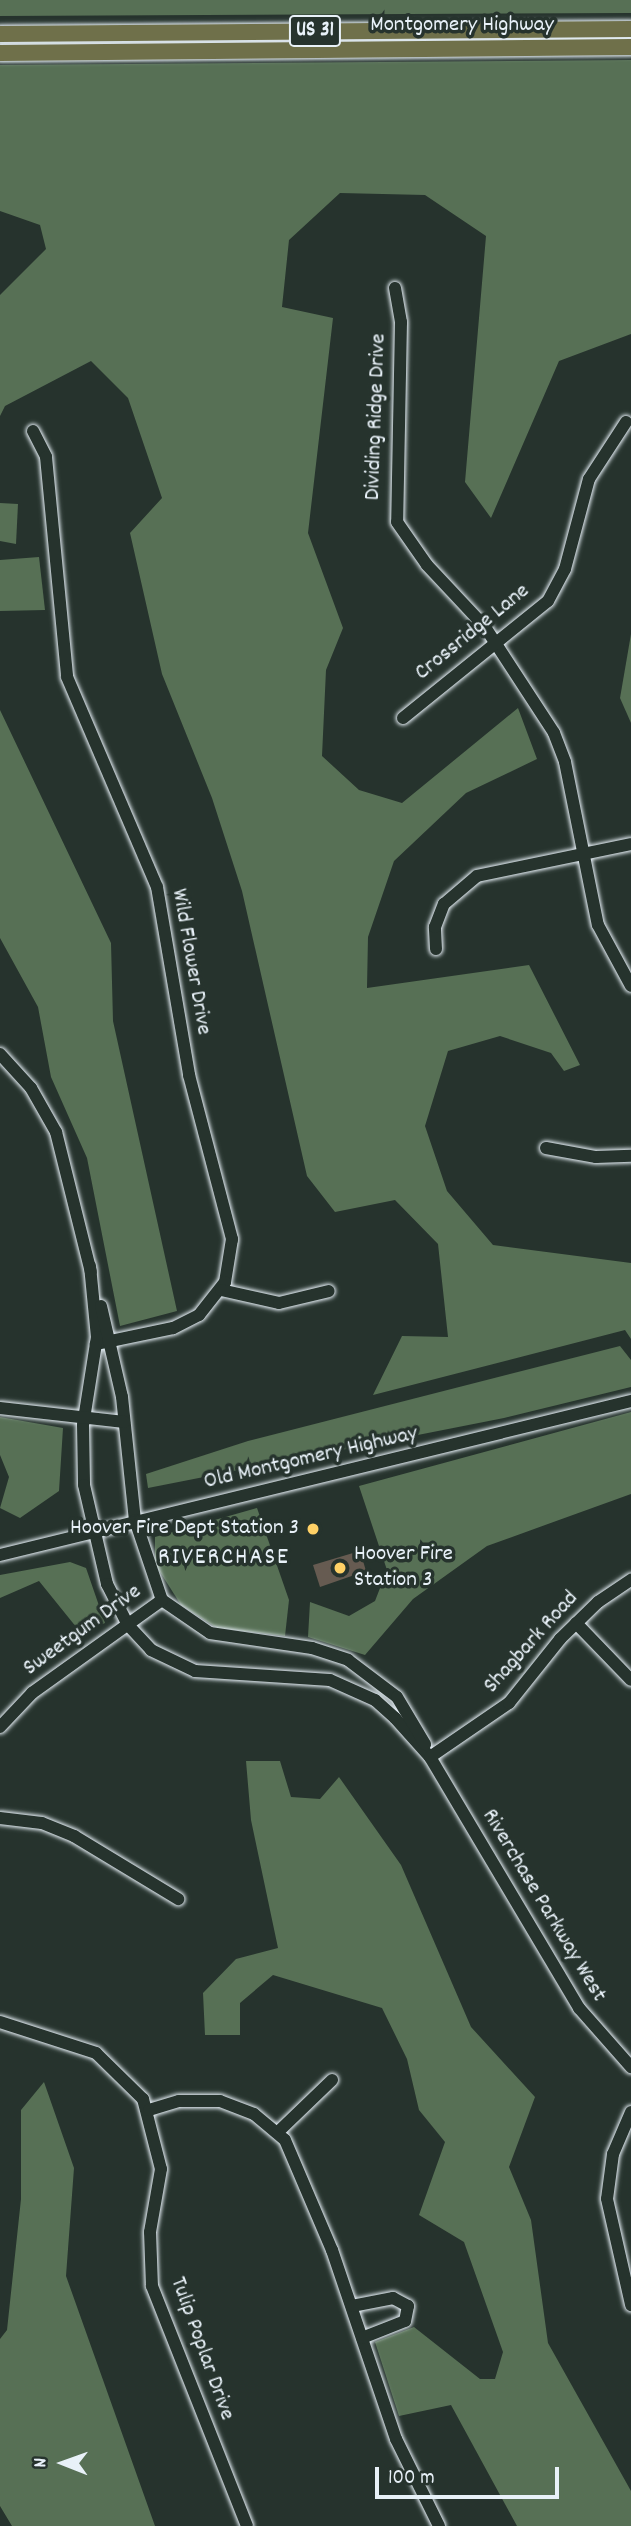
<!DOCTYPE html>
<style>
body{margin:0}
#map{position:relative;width:631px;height:2526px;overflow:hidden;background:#26332d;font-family:Dekko,sans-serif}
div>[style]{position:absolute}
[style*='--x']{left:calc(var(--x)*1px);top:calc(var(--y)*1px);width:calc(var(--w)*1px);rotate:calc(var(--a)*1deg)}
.green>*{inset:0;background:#577055}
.building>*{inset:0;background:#665b51}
.roads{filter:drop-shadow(0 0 2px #e8f1f8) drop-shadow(0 0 2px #e8f1f8)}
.minor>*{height:12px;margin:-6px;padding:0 6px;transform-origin:6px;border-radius:6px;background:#26332d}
.major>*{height:16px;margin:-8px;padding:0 8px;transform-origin:8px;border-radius:8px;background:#6f704a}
.dots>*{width:19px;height:19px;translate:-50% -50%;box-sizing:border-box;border:4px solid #26332d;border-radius:50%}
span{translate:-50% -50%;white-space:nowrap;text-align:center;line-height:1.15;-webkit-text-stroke:7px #26332d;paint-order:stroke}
.shield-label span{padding:2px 5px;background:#26332d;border:2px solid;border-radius:5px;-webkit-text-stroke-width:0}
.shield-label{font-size:21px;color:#e8f1f8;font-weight:700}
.street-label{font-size:23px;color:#e8f1f8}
.poi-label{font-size:23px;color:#e8f1f8}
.right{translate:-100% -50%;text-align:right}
.left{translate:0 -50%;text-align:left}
.neighbourhood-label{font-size:24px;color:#e8f1f8;letter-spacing:2px}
.north{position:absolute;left:28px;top:2428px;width:70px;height:70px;-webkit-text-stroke:5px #26332d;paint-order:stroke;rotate:271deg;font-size:19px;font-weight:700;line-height:28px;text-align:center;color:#e8f1f8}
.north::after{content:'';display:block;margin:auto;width:24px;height:32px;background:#e8f1f8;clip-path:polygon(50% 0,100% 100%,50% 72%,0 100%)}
.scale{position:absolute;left:375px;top:2467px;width:184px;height:32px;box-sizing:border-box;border:4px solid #e8f1f8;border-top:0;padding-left:9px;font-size:21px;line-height:24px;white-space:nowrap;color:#e8f1f8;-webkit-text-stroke:5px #26332d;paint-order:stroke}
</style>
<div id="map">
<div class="green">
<div style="clip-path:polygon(0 0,631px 0,631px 13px,0 16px)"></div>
<div style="clip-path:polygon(631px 60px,631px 334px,559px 361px,491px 518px,465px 482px,486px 236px,425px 195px,340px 193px,289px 240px,282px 307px,333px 318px,308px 533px,343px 628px,326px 670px,322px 756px,359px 790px,402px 803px,518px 708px,537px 759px,466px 793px,394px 861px,368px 937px,367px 988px,529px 965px,580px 1065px,564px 1071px,551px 1053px,500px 1036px,448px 1051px,425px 1126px,447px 1191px,493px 1245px,631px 1263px,631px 1339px,625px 1330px,373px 1395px,402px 1336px,448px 1337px,438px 1244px,395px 1200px,335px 1212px,307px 1176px,242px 891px,212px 798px,162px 674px,130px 533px,162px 498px,128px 398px,91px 361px,5px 406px,0 416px,0 295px,46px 249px,40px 225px,0 211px,0 65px)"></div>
<div style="clip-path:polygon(0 503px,18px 504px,16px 544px,0 541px)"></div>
<div style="clip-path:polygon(39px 557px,45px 610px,0 611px,0 560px)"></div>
<div style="clip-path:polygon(631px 634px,631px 723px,620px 698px)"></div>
<div style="clip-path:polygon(0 710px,111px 943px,113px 1021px,177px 1311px,120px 1326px,87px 1158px,51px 1077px,38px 1007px,0 938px)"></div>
<div style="clip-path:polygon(620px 1346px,631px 1360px,631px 1387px,504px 1418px,148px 1488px,146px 1474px,248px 1441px)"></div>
<div style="clip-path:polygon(631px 1412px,631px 1494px,487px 1546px,413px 1599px,365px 1655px,308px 1637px,310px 1602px,349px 1616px,375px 1601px,387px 1570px,359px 1486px)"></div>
<div style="clip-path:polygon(0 1417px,63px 1428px,59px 1491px,20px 1518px,0 1508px,9px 1477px,0 1455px)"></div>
<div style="clip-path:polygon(257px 1508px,289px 1600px,285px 1636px,217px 1628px,181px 1605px,155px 1564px,155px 1537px)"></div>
<div style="clip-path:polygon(70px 1562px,86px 1568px,105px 1623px,81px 1633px,39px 1581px,0 1598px,0 1575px)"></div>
<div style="clip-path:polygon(246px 1761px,280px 1761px,291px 1797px,320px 1799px,339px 1777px,401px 1865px,471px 2027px,535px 2097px,509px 2167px,531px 2220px,548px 2343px,631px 2491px,631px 2526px,517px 2526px,451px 2405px,399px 2416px,375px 2342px,414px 2327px,480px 2379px,495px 2379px,503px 2352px,464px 2242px,419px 2215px,445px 2142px,419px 2110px,407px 2059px,382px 2008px,273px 1975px,240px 2003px,240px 2035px,205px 2035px,203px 1993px,236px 1959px,278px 1948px,251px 1820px)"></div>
<div style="clip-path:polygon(44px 2082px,74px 2168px,66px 2276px,155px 2526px,12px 2526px,0 2506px,0 2339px,7px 2330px,21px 2199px,21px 2110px)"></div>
</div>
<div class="building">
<div style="clip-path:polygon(353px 1553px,361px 1554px,366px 1571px,320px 1587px,313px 1565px)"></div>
</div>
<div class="roads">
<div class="minor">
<div style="--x:395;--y:288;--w:35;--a:80"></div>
<div style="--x:401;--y:322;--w:200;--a:91.1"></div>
<div style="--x:397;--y:522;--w:52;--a:55.1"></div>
<div style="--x:427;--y:565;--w:85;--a:46.9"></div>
<div style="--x:485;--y:627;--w:126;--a:56.9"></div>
<div style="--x:554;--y:733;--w:31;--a:69"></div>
<div style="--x:565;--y:762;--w:166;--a:78.6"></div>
<div style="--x:598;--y:925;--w:69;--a:61.6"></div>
<div style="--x:33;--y:431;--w:29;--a:63"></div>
<div style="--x:46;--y:457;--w:221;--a:84.5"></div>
<div style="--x:67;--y:677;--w:228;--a:66.8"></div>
<div style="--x:157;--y:887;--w:191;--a:80.3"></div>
<div style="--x:189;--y:1075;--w:170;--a:75.3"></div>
<div style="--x:232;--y:1239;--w:44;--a:99.2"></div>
<div style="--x:225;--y:1282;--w:42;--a:128.2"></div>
<div style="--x:199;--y:1315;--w:29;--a:153"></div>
<div style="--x:173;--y:1328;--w:79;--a:168.3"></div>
<div style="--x:403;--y:718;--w:186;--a:-38.9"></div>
<div style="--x:548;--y:601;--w:36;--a:-62"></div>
<div style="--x:565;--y:569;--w:93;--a:-75.1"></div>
<div style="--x:589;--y:479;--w:68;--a:-57"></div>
<div style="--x:436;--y:949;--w:22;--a:-93"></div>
<div style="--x:435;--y:927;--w:25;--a:-69"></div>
<div style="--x:444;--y:904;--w:43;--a:-40.3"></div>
<div style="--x:477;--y:876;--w:157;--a:-11.7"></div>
<div style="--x:0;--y:1054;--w:46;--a:47.6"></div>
<div style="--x:31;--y:1088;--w:51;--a:60.4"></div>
<div style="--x:56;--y:1132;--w:144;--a:76"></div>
<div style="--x:546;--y:1148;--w:51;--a:10.2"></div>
<div style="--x:596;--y:1157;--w:35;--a:-2"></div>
<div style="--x:90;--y:1266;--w:71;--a:84.4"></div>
<div style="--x:97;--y:1337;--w:89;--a:99"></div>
<div style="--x:83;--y:1425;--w:60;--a:89"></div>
<div style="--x:84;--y:1485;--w:102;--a:76.9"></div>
<div style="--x:107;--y:1584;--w:46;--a:62.9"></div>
<div style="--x:128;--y:1625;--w:34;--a:47"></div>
<div style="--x:151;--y:1650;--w:49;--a:25.5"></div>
<div style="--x:195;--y:1671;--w:135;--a:3.8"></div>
<div style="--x:330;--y:1680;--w:49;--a:24"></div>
<div style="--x:375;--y:1700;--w:27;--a:42"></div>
<div style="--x:395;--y:1718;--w:52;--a:48.1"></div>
<div style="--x:430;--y:1757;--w:292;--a:59.3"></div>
<div style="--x:579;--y:2008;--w:79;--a:48.6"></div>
<div style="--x:221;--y:1290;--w:59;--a:12.6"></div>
<div style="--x:279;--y:1303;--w:51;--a:-13.5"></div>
<div style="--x:101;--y:1306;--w:93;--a:77"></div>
<div style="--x:122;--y:1397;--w:124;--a:84"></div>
<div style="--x:135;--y:1520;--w:84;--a:71.4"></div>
<div style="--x:162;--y:1600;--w:58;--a:34.5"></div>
<div style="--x:210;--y:1633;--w:103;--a:8.4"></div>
<div style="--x:312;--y:1648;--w:38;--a:18"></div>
<div style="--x:348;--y:1660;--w:61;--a:37.1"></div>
<div style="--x:397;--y:1697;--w:55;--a:59.2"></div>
<div style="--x:0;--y:1408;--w:125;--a:6.4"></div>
<div style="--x:0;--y:1555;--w:650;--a:-13.72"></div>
<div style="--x:576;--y:1623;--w:79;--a:46"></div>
<div style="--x:0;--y:1727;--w:47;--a:-46.7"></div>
<div style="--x:32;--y:1693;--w:160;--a:-35.6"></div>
<div style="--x:430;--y:1757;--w:96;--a:-34.4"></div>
<div style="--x:509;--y:1703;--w:82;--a:-51.4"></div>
<div style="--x:560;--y:1639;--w:53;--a:-44.2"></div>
<div style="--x:598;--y:1602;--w:40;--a:-34"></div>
<div style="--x:0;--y:1818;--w:42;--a:6.8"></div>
<div style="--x:42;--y:1823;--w:35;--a:22"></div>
<div style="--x:74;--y:1836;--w:122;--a:31.2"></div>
<div style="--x:0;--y:2022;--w:101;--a:17.9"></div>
<div style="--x:96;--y:2053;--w:66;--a:44.4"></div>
<div style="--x:143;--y:2099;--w:72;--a:75.6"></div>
<div style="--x:161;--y:2169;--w:64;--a:99.9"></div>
<div style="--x:150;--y:2232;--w:54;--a:87.9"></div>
<div style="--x:152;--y:2286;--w:258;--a:68.4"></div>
<div style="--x:149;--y:2110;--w:31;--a:-17"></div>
<div style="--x:179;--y:2101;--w:41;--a:0"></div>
<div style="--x:220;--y:2101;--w:36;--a:21"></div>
<div style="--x:254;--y:2114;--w:40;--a:40"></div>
<div style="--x:285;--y:2140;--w:120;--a:66.9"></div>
<div style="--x:332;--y:2250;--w:200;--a:71.3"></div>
<div style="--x:396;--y:2439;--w:97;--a:63.7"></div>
<div style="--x:631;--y:2112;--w:46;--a:113.2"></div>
<div style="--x:613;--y:2154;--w:45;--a:97.6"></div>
<div style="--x:607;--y:2199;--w:109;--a:77.2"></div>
<div style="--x:278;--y:2132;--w:75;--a:-43.9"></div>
<div style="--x:352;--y:2306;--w:42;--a:-11"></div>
<div style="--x:393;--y:2298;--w:17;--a:28"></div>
<div style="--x:408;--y:2306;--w:15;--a:101"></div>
<div style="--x:405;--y:2321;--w:46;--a:158.4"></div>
</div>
<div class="major">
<div style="--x:0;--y:34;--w:631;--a:-0.45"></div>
<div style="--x:0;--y:53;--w:631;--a:-0.54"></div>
</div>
</div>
<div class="dots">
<div style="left:313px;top:1529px;background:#ffd166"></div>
<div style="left:340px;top:1568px;background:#ffd166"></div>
</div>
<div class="shield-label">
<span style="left:315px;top:31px">US 31</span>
</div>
<div class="street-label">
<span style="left:462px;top:26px">Montgomery Highway</span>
<span style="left:377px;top:417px;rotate:-88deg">Dividing Ridge Drive</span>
<span style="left:473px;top:633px;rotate:-39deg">Crossridge Lane</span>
<span style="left:190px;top:962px;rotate:80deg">Wild Flower Drive</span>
<span style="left:311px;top:1459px;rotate:-13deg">Old Montgomery Highway</span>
<span style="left:83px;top:1631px;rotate:-36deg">Sweetgum Drive</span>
<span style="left:532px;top:1643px;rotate:-48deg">Shagbark Road</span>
<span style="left:543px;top:1906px;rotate:59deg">Riverchase Parkway West</span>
<span style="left:201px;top:2349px;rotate:70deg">Tulip Poplar Drive</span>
</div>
<div class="poi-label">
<span class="right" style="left:299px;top:1529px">Hoover Fire Dept Station 3</span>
<span class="left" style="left:354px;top:1568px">Hoover Fire<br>Station 3</span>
</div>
<div class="neighbourhood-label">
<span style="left:224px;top:1559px">RIVERCHASE</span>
</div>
<div class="north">N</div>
<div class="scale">100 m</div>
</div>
